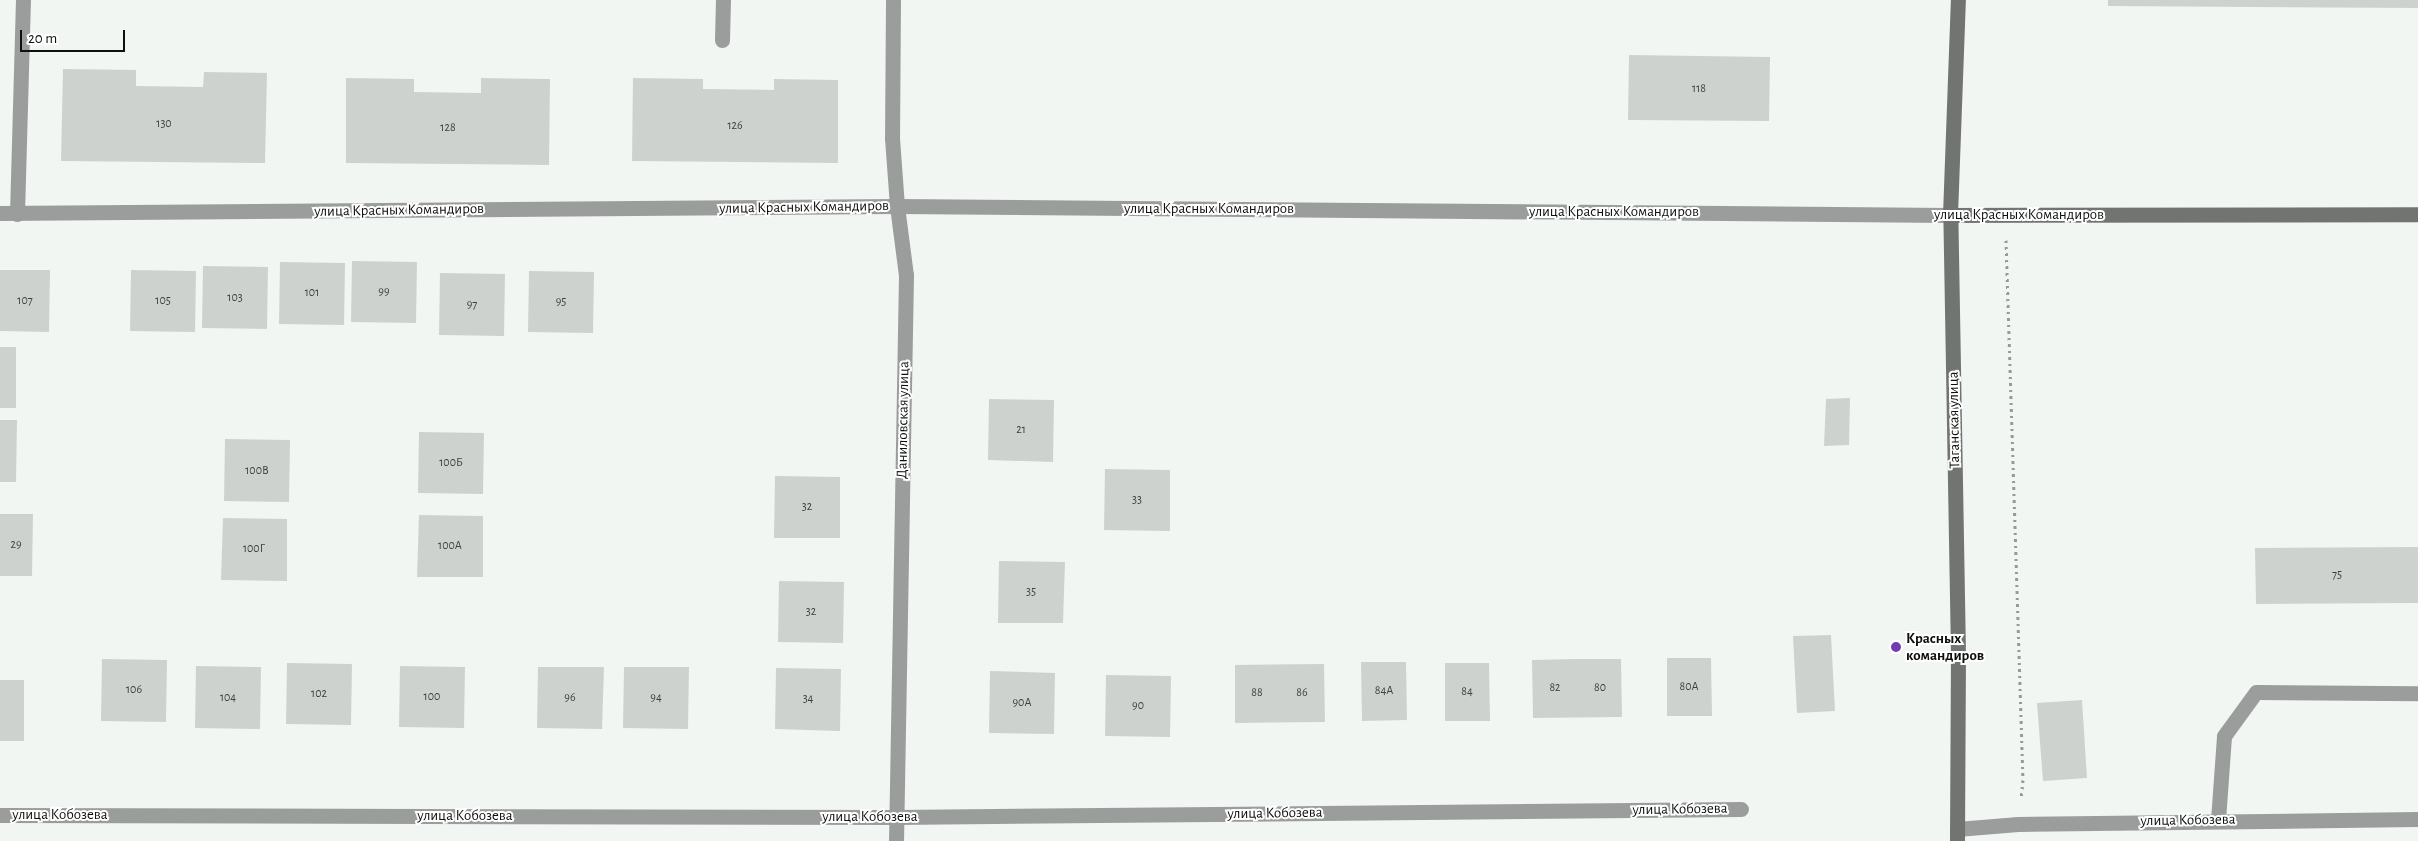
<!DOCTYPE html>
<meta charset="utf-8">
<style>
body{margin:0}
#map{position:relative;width:2418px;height:841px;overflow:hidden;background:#f2f6f3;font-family:"Alegreya Sans",sans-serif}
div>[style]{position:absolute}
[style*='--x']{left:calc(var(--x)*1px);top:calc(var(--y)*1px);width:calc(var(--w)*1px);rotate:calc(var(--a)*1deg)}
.building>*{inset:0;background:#ced2cf}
.path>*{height:3px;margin-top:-1.5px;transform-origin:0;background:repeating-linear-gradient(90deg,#969997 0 2.5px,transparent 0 6.5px)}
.lane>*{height:15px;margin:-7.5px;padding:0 7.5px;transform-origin:7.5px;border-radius:7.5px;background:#9b9d9c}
.street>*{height:15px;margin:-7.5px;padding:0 7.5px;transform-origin:7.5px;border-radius:7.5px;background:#9b9d9c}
.secondary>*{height:15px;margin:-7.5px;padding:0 7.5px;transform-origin:7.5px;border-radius:7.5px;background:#717471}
.dots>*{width:14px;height:14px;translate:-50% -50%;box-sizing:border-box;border:2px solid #fff;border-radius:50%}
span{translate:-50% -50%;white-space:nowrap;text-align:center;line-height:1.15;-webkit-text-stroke:4px #fff;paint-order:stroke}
.number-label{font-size:12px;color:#3e403f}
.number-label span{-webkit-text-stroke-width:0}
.street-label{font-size:15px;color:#0e100f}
.poi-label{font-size:15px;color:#0e100f;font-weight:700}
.left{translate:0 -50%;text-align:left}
.scale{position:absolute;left:20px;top:30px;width:105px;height:22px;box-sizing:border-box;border:2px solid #0e100f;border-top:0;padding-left:6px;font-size:15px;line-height:18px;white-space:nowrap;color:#0e100f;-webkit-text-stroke:4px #fff;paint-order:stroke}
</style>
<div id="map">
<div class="building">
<div style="clip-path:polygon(2108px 0,2418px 0,2418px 8px,2108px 6px)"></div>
<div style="clip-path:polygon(1629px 55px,1770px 57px,1769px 121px,1628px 120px)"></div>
<div style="clip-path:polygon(63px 69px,136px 70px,136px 86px,203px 87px,204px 72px,267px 73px,265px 163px,61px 161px)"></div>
<div style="clip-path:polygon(346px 78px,414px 79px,414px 92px,481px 93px,481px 78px,550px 79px,549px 165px,346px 163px)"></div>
<div style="clip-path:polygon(633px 78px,703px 79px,703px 89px,774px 90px,774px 79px,838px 80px,838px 163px,632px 161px)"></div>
<div style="clip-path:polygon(352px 261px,417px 262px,416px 323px,351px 322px)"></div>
<div style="clip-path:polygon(280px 262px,345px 263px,344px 325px,279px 324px)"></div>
<div style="clip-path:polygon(203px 266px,268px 267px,267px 329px,202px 328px)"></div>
<div style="clip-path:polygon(0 270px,50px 270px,49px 332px,0 331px)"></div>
<div style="clip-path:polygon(131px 270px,196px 271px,195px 332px,130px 331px)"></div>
<div style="clip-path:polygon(529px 271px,594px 272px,593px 333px,528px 332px)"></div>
<div style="clip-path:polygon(440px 273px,505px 274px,504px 336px,439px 335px)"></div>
<div style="clip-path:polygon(0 347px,16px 347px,16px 408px,0 408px)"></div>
<div style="clip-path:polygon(1850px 398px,1849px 445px,1824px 446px,1826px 399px)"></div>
<div style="clip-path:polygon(989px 399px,1054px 400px,1053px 462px,988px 460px)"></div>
<div style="clip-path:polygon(0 420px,17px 420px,16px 482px,0 482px)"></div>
<div style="clip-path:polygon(419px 432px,484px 433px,483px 494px,418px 493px)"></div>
<div style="clip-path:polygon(225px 439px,290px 440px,289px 502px,224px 501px)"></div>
<div style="clip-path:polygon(1105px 469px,1170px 470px,1170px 531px,1104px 530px)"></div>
<div style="clip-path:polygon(775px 476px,840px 477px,840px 538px,774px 538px)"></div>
<div style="clip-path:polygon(0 514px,33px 514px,32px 576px,0 576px)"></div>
<div style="clip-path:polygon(419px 515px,483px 516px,483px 577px,417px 577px)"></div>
<div style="clip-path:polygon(223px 518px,287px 519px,287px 581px,221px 580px)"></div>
<div style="clip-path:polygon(2418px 547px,2418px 603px,2256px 604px,2255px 548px)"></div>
<div style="clip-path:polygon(999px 561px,1065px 562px,1063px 623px,998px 623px)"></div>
<div style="clip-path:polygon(779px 581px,844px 582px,843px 643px,778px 642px)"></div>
<div style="clip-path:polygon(1831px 635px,1835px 711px,1797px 713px,1793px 636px)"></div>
<div style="clip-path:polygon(1667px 658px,1711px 658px,1712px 716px,1667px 716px)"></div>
<div style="clip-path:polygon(102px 659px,167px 660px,166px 722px,101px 721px)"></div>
<div style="clip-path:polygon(1577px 659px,1621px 659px,1622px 717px,1533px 718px,1532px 660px)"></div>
<div style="clip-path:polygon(1361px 662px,1406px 662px,1407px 720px,1362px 721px)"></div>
<div style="clip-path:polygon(287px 663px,352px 664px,351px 725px,286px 724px)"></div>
<div style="clip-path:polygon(1445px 663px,1489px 663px,1490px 721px,1445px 721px)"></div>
<div style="clip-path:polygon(1324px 664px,1325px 722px,1235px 723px,1235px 665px)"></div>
<div style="clip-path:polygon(196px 666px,261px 667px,260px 729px,195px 728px)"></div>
<div style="clip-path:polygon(400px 666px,465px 667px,464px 728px,399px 727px)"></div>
<div style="clip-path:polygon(538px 667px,604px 667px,602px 729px,537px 728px)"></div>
<div style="clip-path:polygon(624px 667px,689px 667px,688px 729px,623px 728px)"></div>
<div style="clip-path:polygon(776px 668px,841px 669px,840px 731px,775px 729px)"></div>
<div style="clip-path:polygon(990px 671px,1055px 673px,1054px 734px,989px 733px)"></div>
<div style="clip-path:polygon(1106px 675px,1171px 676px,1170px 737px,1105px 736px)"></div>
<div style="clip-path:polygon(0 680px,24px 680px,24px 741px,0 741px)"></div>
<div style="clip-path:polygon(2082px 700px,2087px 778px,2043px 781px,2037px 703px)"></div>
</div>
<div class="path">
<div style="--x:2006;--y:240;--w:540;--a:88.2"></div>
<div style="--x:2023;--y:780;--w:18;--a:96"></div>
</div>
<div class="lane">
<div style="--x:722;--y:40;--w:40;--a:-88.6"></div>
<div style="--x:17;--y:214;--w:214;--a:-88.4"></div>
<div style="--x:2218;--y:820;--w:84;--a:-85.9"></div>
<div style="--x:2224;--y:736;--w:54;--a:-54"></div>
<div style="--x:2256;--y:692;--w:162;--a:0.4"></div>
</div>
<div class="street">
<div style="--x:893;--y:0;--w:138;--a:90.4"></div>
<div style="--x:892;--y:138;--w:68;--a:85.8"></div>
<div style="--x:897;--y:206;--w:70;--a:82.6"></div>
<div style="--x:906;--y:275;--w:566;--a:91.01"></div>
<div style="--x:0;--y:213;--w:897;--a:-0.45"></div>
<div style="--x:897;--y:206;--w:1053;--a:0.49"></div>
<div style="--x:0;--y:815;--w:895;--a:0.13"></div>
<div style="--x:895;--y:817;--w:846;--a:-0.54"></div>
<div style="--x:1957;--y:829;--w:61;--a:-4.7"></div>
<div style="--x:2018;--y:824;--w:400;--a:-0.7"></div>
</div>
<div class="secondary">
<div style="--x:1950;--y:215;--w:468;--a:-0.1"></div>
<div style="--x:1957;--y:841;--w:187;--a:-89.7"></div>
<div style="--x:1958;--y:654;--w:439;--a:-91"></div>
<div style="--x:1950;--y:215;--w:215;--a:-87.9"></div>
</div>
<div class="dots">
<div style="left:1896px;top:647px;background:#723bb2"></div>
</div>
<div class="number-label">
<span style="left:1699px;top:89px">118</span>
<span style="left:164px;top:124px">130</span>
<span style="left:735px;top:126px">126</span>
<span style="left:448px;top:128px">128</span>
<span style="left:384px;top:292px">99</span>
<span style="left:312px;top:293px">101</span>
<span style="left:235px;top:298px">103</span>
<span style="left:25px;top:301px">107</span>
<span style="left:163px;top:301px">105</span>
<span style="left:561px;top:302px">95</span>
<span style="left:472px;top:305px">97</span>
<span style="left:1021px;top:430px">21</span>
<span style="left:451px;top:463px">100Б</span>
<span style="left:257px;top:471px">100В</span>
<span style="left:1137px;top:500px">33</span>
<span style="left:807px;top:507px">32</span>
<span style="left:16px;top:545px">29</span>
<span style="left:450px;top:546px">100А</span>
<span style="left:254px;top:549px">100Г</span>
<span style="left:2337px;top:575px">75</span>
<span style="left:1031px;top:592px">35</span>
<span style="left:811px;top:612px">32</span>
<span style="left:1689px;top:687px">80А</span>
<span style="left:1555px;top:688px">82</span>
<span style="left:1600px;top:688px">80</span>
<span style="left:134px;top:690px">106</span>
<span style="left:1384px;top:691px">84А</span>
<span style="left:1467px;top:692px">84</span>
<span style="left:1257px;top:693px">88</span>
<span style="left:1302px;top:693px">86</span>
<span style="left:319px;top:694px">102</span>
<span style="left:432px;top:697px">100</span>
<span style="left:228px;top:698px">104</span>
<span style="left:570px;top:698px">96</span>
<span style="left:656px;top:698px">94</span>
<span style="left:808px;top:699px">34</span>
<span style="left:1022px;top:703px">90А</span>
<span style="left:1138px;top:706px">90</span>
</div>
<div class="street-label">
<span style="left:804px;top:207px;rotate:-1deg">улица Красных Командиров</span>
<span style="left:1209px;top:209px">улица Красных Командиров</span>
<span style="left:399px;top:210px;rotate:-1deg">улица Красных Командиров</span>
<span style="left:1614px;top:212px">улица Красных Командиров</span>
<span style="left:2019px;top:215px">улица Красных Командиров</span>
<span style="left:903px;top:420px;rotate:-89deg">Даниловская улица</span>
<span style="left:1954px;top:420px;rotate:-91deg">Таганская улица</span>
<span style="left:1680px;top:809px;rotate:-1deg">улица Кобозева</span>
<span style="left:1275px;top:813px;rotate:-1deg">улица Кобозева</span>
<span style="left:60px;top:815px">улица Кобозева</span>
<span style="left:465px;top:816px">улица Кобозева</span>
<span style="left:870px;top:817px">улица Кобозева</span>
<span style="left:2188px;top:820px;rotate:-1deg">улица Кобозева</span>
</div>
<div class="poi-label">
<span class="left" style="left:1906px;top:647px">Красных<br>командиров</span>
</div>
<div class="scale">20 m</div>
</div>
